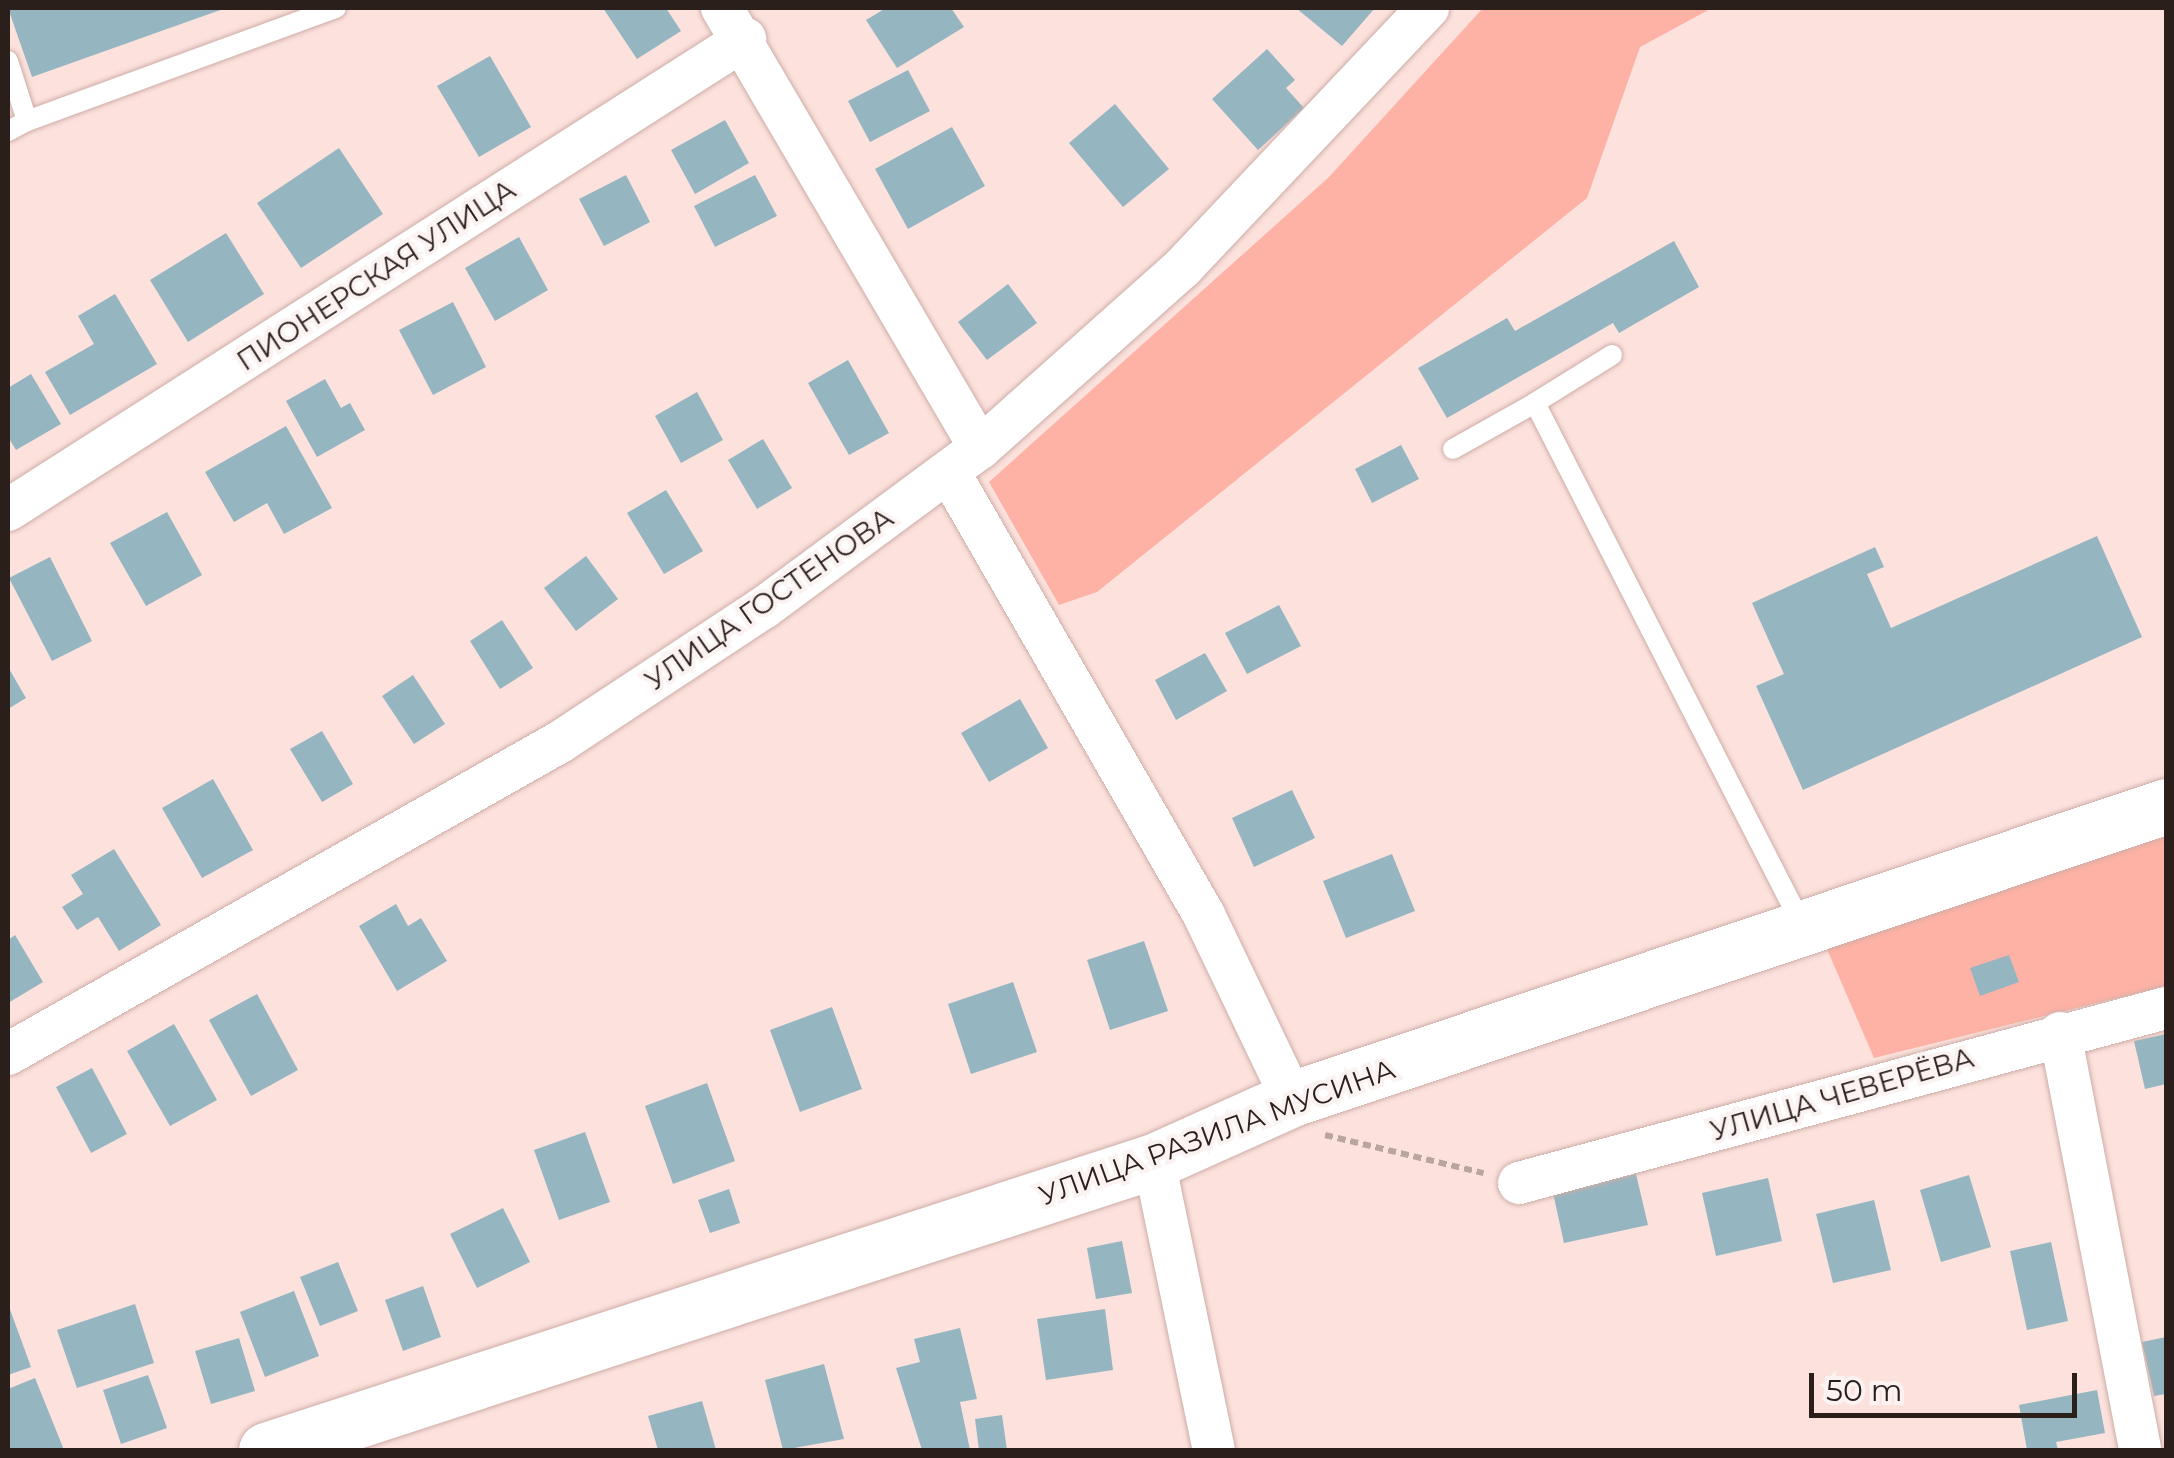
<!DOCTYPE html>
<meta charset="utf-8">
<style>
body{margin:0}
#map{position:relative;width:2174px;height:1458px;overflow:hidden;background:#fce1dc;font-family:Montserrat,sans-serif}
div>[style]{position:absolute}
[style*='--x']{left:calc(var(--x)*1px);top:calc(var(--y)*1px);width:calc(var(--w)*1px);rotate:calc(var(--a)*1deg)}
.green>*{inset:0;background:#fdb2a5}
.building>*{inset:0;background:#95b6c1}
.path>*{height:6px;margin-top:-3px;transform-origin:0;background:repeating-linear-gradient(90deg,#baa49f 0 8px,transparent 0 13px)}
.roads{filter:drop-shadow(0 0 2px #cdada7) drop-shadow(0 0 2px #cdada7)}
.lane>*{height:20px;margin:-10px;padding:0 10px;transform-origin:10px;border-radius:10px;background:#fff}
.street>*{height:42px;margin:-21px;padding:0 21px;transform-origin:21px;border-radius:21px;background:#fff}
.secondary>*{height:55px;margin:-27.5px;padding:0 27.5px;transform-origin:27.5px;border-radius:27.5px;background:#fff}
span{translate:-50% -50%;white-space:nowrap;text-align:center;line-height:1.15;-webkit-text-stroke:8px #faf3f2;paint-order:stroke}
.street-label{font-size:28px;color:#2b1f1c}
.frame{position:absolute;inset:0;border:10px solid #2b1f1c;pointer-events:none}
.scale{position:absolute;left:1809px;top:1373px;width:268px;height:45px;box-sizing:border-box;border:5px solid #2b1f1c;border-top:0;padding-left:12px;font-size:30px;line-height:35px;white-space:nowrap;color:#2b1f1c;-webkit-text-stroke:8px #faf3f2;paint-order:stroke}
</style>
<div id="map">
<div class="green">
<div style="clip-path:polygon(1483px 8px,1712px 8px,1640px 47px,1587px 198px,1097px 592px,1059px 605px,989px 482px,1329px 177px)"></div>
<div style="clip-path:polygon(2166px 828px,2166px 986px,1874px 1058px,1827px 949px)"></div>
</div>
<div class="building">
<div style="clip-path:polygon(8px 8px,226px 8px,32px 77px)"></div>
<div style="clip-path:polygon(603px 8px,666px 8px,681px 31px,637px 59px)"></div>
<div style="clip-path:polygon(886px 8px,951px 8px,964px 27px,897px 68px,866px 20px)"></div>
<div style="clip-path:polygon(1296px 8px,1375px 8px,1342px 46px)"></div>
<div style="clip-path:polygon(1267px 49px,1295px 80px,1286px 88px,1304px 108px,1258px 150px,1212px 99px)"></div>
<div style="clip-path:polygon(490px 56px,531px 127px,479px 157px,437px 86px)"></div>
<div style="clip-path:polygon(908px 70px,930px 111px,870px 142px,848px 101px)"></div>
<div style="clip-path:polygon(1115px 104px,1169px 169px,1123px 207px,1069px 143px)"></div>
<div style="clip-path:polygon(725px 120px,749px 163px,695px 194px,671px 150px)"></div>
<div style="clip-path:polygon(952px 127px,985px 186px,908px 229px,875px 169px)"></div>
<div style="clip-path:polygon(339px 148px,383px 214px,301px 268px,257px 203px)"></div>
<div style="clip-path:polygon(626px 175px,650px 222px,604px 246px,579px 199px)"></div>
<div style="clip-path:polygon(755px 175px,777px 216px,715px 247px,694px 206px)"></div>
<div style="clip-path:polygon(226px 233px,264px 294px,188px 342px,150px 280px)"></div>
<div style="clip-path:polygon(519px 237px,548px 290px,495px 321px,465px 268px)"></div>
<div style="clip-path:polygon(1674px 241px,1699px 287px,1619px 333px,1613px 323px,1447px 418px,1418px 368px,1507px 318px,1515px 331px)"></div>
<div style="clip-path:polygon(1008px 284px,1037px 323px,987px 360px,958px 322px)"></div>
<div style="clip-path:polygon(115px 294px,157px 364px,70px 415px,45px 372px,94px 344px,78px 316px)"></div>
<div style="clip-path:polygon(453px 302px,486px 367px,433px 395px,399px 330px)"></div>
<div style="clip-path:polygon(848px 360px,889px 433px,849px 455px,808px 383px)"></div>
<div style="clip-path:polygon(31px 374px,61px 424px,16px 450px,8px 437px,8px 388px)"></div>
<div style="clip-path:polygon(325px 379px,341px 408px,350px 403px,365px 430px,317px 457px,286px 401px)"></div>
<div style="clip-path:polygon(697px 392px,723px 440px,681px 463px,655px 416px)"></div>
<div style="clip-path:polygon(286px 426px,332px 508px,284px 534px,267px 503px,234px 522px,205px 472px)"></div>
<div style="clip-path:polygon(763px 439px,792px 488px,757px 509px,728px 460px)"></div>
<div style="clip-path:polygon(1401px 445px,1419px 479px,1372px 503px,1355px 469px)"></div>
<div style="clip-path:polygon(666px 490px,703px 551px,664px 574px,627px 513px)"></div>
<div style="clip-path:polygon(167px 512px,202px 575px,146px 606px,110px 543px)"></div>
<div style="clip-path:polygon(2097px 536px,2142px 637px,1803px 790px,1756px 686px,1784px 674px,1752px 603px,1875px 547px,1884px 567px,1867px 574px,1891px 628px)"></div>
<div style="clip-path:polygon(586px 556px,618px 599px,576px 631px,544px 588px)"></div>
<div style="clip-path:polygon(50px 557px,92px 641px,52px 661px,9px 578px)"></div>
<div style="clip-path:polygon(1279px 605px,1301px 646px,1247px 674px,1225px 633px)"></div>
<div style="clip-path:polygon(502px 620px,533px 668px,500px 689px,470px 641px)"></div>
<div style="clip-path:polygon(1205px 653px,1227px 691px,1176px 720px,1155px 680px)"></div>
<div style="clip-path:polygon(8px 667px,26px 698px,8px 709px)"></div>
<div style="clip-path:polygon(413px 675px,445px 724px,414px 744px,382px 696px)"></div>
<div style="clip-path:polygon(1020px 699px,1048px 748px,989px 782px,961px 733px)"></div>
<div style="clip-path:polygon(322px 731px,353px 784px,322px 802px,290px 749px)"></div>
<div style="clip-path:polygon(213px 779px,253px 850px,202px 878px,162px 808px)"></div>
<div style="clip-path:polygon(1292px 790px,1315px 838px,1254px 867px,1232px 818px)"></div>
<div style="clip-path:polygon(114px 849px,161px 925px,119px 951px,98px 917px,77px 930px,62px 907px,83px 894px,71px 875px)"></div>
<div style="clip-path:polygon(1392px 854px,1415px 911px,1346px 938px,1323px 881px)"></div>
<div style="clip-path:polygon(396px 904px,408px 926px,421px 918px,447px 961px,397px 991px,359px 926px)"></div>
<div style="clip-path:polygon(15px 935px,43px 982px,8px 1003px,8px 940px)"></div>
<div style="clip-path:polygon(1144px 941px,1168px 1011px,1110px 1030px,1087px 960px)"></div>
<div style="clip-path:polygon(2009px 955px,2019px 982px,1980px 996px,1970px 968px)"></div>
<div style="clip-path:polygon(1013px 982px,1037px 1052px,971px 1074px,948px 1004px)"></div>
<div style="clip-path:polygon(257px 994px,298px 1070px,251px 1096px,209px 1020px)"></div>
<div style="clip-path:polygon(832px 1007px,862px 1089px,800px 1112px,770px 1030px)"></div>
<div style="clip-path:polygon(174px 1024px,217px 1100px,170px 1126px,127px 1051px)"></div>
<div style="clip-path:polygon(2166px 1034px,2166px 1084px,2145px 1089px,2134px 1041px)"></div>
<div style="clip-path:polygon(92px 1068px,127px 1134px,91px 1153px,56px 1087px)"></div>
<div style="clip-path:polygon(707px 1083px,735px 1161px,673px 1184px,645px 1106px)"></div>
<div style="clip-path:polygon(585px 1132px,610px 1202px,559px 1220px,534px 1150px)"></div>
<div style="clip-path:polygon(1636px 1174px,1648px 1225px,1564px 1243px,1553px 1193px)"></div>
<div style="clip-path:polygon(1969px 1175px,1991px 1247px,1941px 1262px,1920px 1190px)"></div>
<div style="clip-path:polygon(1768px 1178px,1782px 1241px,1716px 1256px,1702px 1193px)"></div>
<div style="clip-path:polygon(729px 1189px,740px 1223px,710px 1233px,698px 1200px)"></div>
<div style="clip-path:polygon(1874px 1200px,1891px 1270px,1833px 1283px,1816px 1214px)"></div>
<div style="clip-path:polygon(503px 1208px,530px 1262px,477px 1288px,450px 1234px)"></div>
<div style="clip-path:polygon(1122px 1241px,1132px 1293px,1096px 1299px,1087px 1248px)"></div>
<div style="clip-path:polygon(2051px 1242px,2068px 1321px,2027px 1330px,2010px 1251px)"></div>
<div style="clip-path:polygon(338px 1262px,358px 1311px,320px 1326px,300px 1277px)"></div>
<div style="clip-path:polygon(423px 1286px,441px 1337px,403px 1351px,385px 1300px)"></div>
<div style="clip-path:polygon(294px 1291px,319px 1356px,265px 1377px,240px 1312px)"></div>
<div style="clip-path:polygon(8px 1304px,31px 1367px,8px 1375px)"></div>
<div style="clip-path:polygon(135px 1304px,154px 1363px,77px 1388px,57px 1330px)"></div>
<div style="clip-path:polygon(1105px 1309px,1113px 1370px,1046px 1380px,1037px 1319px)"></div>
<div style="clip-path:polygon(960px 1328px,977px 1399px,960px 1402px,970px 1450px,922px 1450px,896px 1368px,920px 1362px,914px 1339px)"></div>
<div style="clip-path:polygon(2166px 1337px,2166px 1394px,2154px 1396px,2142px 1342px)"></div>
<div style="clip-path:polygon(239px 1338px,255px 1391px,211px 1404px,195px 1351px)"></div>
<div style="clip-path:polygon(824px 1364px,844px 1439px,783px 1450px,765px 1380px)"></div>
<div style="clip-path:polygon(148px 1375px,167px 1428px,121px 1444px,103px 1390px)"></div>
<div style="clip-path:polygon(35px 1378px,64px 1450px,8px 1450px,8px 1389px)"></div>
<div style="clip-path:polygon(2097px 1390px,2105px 1433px,2056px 1442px,2058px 1450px,2027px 1450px,2019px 1405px)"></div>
<div style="clip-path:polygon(702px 1401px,716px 1450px,658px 1450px,648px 1416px)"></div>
<div style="clip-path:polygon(1002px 1415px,1007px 1450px,979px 1450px,975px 1419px)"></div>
</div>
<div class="path">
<div style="--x:1325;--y:1135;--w:163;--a:13.5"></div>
</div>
<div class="roads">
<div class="lane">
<div style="--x:8;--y:61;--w:63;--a:72.4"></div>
<div style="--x:27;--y:121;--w:21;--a:152"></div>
<div style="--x:27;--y:121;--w:329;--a:-20.1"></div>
<div style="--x:1612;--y:355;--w:91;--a:148.1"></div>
<div style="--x:1535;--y:403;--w:589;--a:62.91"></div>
<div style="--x:1453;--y:449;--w:94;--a:-29.3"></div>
</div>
<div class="street">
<div style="--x:722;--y:8;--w:510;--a:59.61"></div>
<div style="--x:949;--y:472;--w:511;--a:60.07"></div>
<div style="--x:1204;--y:915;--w:204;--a:64.4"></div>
<div style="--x:8;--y:510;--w:875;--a:-32.58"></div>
<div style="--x:2060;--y:1033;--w:425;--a:79.1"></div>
<div style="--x:8;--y:1054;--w:634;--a:-29.48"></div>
<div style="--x:560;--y:742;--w:245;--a:-33.4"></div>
<div style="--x:765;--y:607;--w:267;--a:-36.5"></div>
<div style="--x:980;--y:448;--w:272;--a:-41.7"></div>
<div style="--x:1183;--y:267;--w:357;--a:-46.6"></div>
<div style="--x:1154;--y:1161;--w:295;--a:78.3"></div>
<div style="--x:1519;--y:1183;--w:670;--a:-15.14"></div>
</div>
<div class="secondary">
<div style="--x:266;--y:1450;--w:934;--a:-18.03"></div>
<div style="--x:1154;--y:1161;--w:151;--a:-24.2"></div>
<div style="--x:1292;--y:1099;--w:922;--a:-18.53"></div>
</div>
</div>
<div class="street-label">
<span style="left:376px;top:275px;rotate:-33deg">ПИОНЕРСКАЯ УЛИЦА</span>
<span style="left:769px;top:599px;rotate:-35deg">УЛИЦА ГОСТЕНОВА</span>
<span style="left:1842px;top:1094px;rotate:-16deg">УЛИЦА ЧЕВЕРЁВА</span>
<span style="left:1217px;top:1132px;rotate:-20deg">УЛИЦА РАЗИЛА МУСИНА</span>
</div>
<div class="frame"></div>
<div class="scale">50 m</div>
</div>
